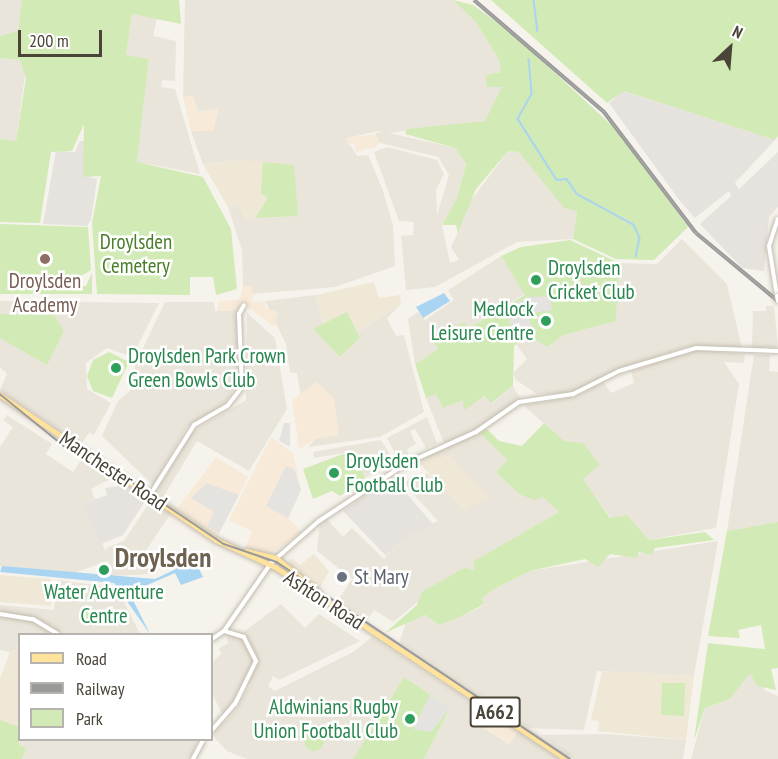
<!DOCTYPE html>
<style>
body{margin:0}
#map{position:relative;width:778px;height:759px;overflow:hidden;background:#f6f3ec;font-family:"PT Sans Narrow",sans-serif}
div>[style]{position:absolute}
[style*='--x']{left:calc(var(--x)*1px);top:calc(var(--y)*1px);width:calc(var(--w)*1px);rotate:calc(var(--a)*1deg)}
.residential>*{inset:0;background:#eae5da}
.commercial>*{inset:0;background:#f7ead8}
.industrial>*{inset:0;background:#e6e2dd}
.education>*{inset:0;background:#efe8d6}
.green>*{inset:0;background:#d2eab5}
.round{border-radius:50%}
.parking>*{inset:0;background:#e5e3e0}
.water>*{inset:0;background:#a9d4f2}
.stream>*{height:1.5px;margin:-0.75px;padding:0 0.75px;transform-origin:0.75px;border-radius:0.75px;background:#a9d4f2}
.roads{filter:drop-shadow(0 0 2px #c2bbae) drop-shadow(0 0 2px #c2bbae)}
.minor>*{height:4px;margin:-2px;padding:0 2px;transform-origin:2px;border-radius:2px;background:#fff}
.major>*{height:5px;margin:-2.5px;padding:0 2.5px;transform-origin:2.5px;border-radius:2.5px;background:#ffe39c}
.tram>*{height:1.5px;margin:-0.75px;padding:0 0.75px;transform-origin:0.75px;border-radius:0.75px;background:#9a9a9a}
.rail>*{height:4px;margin-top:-2px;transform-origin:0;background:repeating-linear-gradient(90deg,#fff 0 4.5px,#9a9a9a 0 9px);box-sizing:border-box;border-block:2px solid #9a9a9a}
.bridges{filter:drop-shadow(0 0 2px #c2bbae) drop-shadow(0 0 2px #c2bbae)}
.minor-bridge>*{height:4px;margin:-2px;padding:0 2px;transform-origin:2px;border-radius:2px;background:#fff}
.dots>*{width:16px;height:16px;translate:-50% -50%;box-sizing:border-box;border:3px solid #fff;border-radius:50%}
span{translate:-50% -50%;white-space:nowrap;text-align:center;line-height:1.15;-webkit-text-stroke:5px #fff;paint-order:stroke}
.shield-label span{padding:2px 4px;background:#fff;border:2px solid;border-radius:4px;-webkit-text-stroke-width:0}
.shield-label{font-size:20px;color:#4b4439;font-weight:700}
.park-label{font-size:21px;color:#4a7f2a}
.leisure-label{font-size:21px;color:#27864d}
.left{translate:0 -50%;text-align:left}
.right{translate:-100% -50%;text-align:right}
.education-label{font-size:21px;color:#785e54}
.street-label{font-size:21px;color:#4b4439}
.worship-label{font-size:21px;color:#5b616d}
.district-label{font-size:27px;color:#6e6250;font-weight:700}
.legend{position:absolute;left:18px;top:633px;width:195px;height:108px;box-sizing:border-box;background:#fff;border:2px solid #b7b4b0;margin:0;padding:8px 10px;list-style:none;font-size:18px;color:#4b4439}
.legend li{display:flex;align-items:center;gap:12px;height:30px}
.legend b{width:30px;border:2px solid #b7b4b0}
.north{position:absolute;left:700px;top:18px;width:60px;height:60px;-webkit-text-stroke:4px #fff;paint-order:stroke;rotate:26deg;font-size:16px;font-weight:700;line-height:24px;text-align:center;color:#4b4439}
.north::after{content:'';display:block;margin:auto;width:21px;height:27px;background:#4b4439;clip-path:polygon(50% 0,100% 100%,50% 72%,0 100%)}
.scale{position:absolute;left:18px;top:30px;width:84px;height:27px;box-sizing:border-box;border:3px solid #4b4439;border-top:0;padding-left:8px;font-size:18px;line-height:21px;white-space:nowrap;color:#4b4439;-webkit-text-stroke:4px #fff;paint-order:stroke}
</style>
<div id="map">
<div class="residential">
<div style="clip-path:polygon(0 0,22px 0,18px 31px,12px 36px,0 36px)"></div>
<div style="clip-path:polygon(185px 0,453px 0,476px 22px,499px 60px,501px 72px,486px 75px,502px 86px,496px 106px,485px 121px,389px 133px,455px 148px,466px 164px,457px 198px,442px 225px,450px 263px,459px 260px,451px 247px,467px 213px,463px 211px,508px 151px,519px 152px,577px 211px,573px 239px,517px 242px,435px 287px,406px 290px,401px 236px,413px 235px,414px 222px,399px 221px,374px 152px,387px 147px,437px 160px,444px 174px,436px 190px,437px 215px,449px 175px,438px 157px,380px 143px,375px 134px,384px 130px,346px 138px,357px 156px,368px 155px,382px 188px,393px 225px,395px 266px,335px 287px,252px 294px,251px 286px,243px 286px,242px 250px,228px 207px,238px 203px,245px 219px,298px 216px,243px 160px,203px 164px,191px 131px,205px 127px,219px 109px,198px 112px,193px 96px,183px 97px)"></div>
<div style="clip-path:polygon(132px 14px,157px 19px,153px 36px,176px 41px,175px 81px,162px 80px,161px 87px,175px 89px,200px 174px,137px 162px,149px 59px,126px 55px)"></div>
<div style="clip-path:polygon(0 58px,20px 60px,26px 67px,16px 142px,0 139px)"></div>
<div style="clip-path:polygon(682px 239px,727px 284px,742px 348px,687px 347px,619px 369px,572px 393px,537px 394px,516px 380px,513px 373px,527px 359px,516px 344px,533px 335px,547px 347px,564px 335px,616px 321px,619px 263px,657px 264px)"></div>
<div style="clip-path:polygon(501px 256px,525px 294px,469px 328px,464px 322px,433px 342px,438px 349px,415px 364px,408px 319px,418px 312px,425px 320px,454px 300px,448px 290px)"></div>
<div style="clip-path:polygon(316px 295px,323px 324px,313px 329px,340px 357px,360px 338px,357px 332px,401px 304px,387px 318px,396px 336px,404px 335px,424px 412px,380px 437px,308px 447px,315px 439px,317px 382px,301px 397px,297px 373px,290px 373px,286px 344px,265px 301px)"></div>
<div style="clip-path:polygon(0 301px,159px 303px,132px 357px,107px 348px,86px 363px,87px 389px,111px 403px,94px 435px,89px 433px,81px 444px,0 390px,7px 374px,0 367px)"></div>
<div style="clip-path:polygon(165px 302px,214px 302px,215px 311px,237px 310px,239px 382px,224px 404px,187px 427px,153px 485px,102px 436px,118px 401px,134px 387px,135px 365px)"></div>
<div style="clip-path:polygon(766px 306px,774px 306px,778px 347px,752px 348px,753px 311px,766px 311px)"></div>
<div style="clip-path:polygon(247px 313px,275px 338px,287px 409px,249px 471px,197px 441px,162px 499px,155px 494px,192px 432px,246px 400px)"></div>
<div style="clip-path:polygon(695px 350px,745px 354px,744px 363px,724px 362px,739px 384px,716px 528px,648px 540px,627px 515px,611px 518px,582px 479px,600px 465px,583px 444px,564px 441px,523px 405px,575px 397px,603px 382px,611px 393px,634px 383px,631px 371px)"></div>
<div style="clip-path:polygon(754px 355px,770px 355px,769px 371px,778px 372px,778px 522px,727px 531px)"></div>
<div style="clip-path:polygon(513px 386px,520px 398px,477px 429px,444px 443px,426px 398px,436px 393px,464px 400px,464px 409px,486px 396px,492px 403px)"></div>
<div style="clip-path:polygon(7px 415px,52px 444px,46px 454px,73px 472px,84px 455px,116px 476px,91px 489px,95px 499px,83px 504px,110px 560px,74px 573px,0 566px,0 447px,13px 427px,3px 420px)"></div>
<div style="clip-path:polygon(427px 417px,437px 443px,426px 448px,415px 429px,410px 431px,416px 444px,407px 449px,410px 458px,401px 465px,387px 438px)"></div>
<div style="clip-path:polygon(480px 433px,507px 460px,496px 472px,519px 494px,543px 496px,559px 512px,478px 559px,491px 579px,424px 597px,393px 622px,374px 610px,366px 622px,337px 602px,352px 579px,317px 551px,320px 523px,327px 519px,343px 537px,352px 528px,384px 559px,405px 536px,438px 521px,404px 484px,411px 477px,416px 481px,427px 473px,464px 509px,489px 498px,449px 456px,436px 458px,432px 452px)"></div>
<div style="clip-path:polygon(381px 440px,394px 461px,365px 478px,355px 451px,314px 458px,313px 452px)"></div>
<div style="clip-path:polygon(151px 500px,171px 513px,145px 552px,153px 574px,111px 576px,106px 548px,124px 541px)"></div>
<div style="clip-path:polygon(718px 541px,694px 676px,597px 671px,584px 730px,528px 728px,399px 644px,406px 622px,426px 615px,439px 625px,460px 617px,484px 605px,482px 598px,498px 587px,530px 571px)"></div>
<div style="clip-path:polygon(58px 580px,117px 588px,140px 634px,20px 634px,16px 653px,0 650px,0 605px,54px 610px)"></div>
<div style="clip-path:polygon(281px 604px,305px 628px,319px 614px,360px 641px,279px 680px,273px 676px,268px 686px,275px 691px,353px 652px,372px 637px,492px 715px,484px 728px,509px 744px,518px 731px,559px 759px,424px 759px,450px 708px,404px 677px,353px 759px,247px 759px,227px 751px,212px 735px,236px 710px,250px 685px,245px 682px,223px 715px,212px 694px,212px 663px,222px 653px,218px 649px,228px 643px,226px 634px,239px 635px)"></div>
<div style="clip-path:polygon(750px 672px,766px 691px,778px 696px,778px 759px,691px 759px,705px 708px,730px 699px)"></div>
<div style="clip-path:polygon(606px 734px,686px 740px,683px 759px,574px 759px,542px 735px)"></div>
<div style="clip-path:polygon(21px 740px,198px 740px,190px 759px,22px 759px,25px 748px,18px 745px)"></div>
</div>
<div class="commercial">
<div style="clip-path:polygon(193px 96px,198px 112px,219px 109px,213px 131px,191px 131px,183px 97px)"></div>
<div style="clip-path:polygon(375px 134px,380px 143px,375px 147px,356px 152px,354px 144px,347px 145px,346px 138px)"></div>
<div style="clip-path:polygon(243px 286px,252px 286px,253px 302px,265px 301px,265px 308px,278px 312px,274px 327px,244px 304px,237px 310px,218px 311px,218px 302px,240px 299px)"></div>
<div style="clip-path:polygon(317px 382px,334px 398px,339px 435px,315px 439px,299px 449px,292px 400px)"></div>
<div style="clip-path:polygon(271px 437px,293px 453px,301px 490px,288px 518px,302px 533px,270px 554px,245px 549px,252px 531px,229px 520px)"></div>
<div style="clip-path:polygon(216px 457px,248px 477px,218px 536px,177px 509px)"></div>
<div style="clip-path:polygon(492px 715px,518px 731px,510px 744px,484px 728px)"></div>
</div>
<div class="industrial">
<div style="clip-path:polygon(623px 91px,775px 140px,735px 183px,739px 189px,778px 152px,778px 207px,769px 217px,764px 271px,742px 268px,700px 224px,731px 196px,729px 191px,695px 218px,680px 201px,609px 103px)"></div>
<div style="clip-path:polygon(80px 141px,85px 141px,83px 176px,97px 179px,91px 220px,87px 226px,43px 224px,56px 151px,75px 152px)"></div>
<div style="clip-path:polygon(392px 477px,433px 524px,405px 537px,386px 556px,343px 511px)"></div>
<div style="clip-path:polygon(127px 485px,147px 498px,123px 535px,101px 544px,83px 504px,107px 495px,105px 488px)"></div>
</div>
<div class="education">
<div style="clip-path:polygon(243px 160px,294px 165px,298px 216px,245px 219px,238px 203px,228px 207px,203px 164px)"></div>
<div style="clip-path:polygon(374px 282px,379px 298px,400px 295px,401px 304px,358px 331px,360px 338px,340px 357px,313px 329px,323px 323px,316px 295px)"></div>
<div style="clip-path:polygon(432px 452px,436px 458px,449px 456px,490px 497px,464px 510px,417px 461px)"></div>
<div style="clip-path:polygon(314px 554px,329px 571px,319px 590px,288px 563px,292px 558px,300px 565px)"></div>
<div style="clip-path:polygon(0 575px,51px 579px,51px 606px,0 602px)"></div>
<div style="clip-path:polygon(19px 647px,19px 745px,26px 748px,22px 759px,0 759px,0 679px,10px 651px)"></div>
<div style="clip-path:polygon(602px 671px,694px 676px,686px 740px,598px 731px,599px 721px,591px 720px)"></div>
</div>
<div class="green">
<div style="clip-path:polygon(22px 0,179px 0,181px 24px,132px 14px,126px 55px,149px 59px,137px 162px,203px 177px,231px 229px,237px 289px,216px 295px,213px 277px,190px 277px,190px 295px,97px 294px,92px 223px,101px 176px,83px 177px,84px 124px,72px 151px,51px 152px,40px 223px,0 222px,0 139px,16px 141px,26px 78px,20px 60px,0 58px,0 36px,18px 31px)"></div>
<div style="clip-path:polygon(453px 0,473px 5px,513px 34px,622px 135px,688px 227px,654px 260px,616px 259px,573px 239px,577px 211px,564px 208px,519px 152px,508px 151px,476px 189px,458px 233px,456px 225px,442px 225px,457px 198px,466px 164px,455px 148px,405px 134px,407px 129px,485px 121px,502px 87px,487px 87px,486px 75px,501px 72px,499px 60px,476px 22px)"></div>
<div style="clip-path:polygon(491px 0,778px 0,778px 136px,775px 140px,624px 91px,607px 103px)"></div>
<div style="clip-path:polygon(263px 162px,294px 165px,298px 216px,255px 218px,268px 198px,261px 193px)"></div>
<div style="clip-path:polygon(0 224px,88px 227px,91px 270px,81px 276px,81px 286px,86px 286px,92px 273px,92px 294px,0 294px)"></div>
<div style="clip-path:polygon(570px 240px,619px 263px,616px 321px,564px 335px,547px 347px,528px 335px,514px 346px,513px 386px,491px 403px,485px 396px,464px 410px,463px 400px,443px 408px,436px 394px,426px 398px,415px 364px,438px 349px,433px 342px,464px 322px,469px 328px,525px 295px,501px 256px,521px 247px)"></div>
<div style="clip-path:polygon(347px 312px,360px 338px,340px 357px,313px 329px)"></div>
<div style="clip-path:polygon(0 314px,54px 315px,64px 331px,47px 365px,0 338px)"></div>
<div style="clip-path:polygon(109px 352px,129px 362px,112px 398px,93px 391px,87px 376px,93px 360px)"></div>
<div style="clip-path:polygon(544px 423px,564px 441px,583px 443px,600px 465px,583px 479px,610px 518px,627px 515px,649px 540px,705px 532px,714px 540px,655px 548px,652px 555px,639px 552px,637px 558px,610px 554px,598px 567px,585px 559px,530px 571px,498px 587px,482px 598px,484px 604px,460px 617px,439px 625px,425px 615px,385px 633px,417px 605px,422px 592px,464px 568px,474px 570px,474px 561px,559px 512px,543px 497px,534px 500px,519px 494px,496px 472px,507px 460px,480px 433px,487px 429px,499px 441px,522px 446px)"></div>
<div style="clip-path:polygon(354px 450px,365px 478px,340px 496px,332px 491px,313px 499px,303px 469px)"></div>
<div style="clip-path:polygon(778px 522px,778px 668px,771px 669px,776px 690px,757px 686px,750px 673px,730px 699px,705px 708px,694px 740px,708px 643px,765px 649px,761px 625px,738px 630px,740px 638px,708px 636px,727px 531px)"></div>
<div style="clip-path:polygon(85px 608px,103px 610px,106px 623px,85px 620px)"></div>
<div style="clip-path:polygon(404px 677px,450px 708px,424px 759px,353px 759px)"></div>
<div style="clip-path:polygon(662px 683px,685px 683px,684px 716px,661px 715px)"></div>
<div style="clip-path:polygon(0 720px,19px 727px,19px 745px,26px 748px,22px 759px,0 759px)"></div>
<div class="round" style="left:304px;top:731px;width:20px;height:20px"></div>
</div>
<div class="parking">
<div style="clip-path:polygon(550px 296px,552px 310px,527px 314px,533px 330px,512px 337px,509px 318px,515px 304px,527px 297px)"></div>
<div style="clip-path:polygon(284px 423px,290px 423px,290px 447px,279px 441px)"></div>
<div style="clip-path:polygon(286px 466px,294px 469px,301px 490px,288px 518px,266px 506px)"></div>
<div style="clip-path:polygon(207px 483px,239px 495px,219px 533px,207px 526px,214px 512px,191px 498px)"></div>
<div style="clip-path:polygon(430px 695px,450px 708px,431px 732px,413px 729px)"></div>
</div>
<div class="water">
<div style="clip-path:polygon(444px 293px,450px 301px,423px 318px,416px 307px)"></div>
<div style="clip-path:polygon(181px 553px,185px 564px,183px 553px,193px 556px,203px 577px,181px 585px,175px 573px,138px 589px,134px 602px,150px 634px,114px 583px,0 572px,2px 566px,155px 579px,176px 569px)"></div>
</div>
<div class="stream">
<div style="--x:534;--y:0;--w:31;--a:83"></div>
<div style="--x:529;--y:59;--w:35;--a:85"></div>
<div style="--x:532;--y:94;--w:29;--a:119"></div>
<div style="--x:518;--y:119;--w:72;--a:57.4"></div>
<div style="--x:557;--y:180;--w:10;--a:-6"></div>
<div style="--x:567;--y:179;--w:18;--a:56"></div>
<div style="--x:577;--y:194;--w:65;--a:28.5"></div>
<div style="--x:634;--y:225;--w:14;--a:65"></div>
<div style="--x:640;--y:238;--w:19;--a:102"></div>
</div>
<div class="roads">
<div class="minor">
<div style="--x:777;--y:296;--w:51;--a:-99.1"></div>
<div style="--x:769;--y:246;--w:28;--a:-72"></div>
<div style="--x:150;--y:495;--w:83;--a:-57.8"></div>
<div style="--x:194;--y:425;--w:39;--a:-30"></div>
<div style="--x:228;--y:405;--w:23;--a:-52"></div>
<div style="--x:242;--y:387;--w:73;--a:-92.4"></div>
<div style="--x:239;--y:314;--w:10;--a:-61"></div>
<div style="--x:0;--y:614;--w:33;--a:9"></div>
<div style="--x:33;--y:619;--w:29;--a:31"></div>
<div style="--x:212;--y:639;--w:14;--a:-34"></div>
<div style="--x:224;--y:631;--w:83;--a:-55.3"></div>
<div style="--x:271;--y:563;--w:64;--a:-41.2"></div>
<div style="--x:319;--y:521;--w:105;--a:-33.4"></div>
<div style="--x:407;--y:463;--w:76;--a:-24.2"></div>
<div style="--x:476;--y:432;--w:52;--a:-34.9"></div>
<div style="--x:519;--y:402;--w:55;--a:-8.4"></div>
<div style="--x:573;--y:394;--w:51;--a:-26.6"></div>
<div style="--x:619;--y:371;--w:80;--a:-16.6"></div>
<div style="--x:696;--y:348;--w:82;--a:2.1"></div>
<div style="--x:212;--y:730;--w:35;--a:-49"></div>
<div style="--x:235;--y:704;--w:48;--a:-64"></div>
<div style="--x:256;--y:661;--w:27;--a:-117"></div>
<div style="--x:244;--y:637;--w:21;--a:-163"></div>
<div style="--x:193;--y:759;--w:21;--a:-62"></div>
</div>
<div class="major">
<div style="--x:0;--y:395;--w:260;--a:33.9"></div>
<div style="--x:216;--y:540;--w:65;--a:24.6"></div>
<div style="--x:275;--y:567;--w:349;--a:33.4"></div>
<div style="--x:246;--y:551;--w:31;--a:13"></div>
<div style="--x:276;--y:558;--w:55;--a:39.1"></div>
</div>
</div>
<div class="tram">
<div style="--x:0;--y:394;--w:82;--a:39.1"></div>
<div style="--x:64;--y:446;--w:24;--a:15"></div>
<div style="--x:87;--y:452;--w:165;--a:33.9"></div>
<div style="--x:224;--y:544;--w:56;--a:18.8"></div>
<div style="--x:277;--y:562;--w:353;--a:33.9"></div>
</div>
<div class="rail">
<div style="--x:474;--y:0;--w:172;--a:40.7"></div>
<div style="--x:604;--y:112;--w:152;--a:52.8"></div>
<div style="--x:696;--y:233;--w:107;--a:39.7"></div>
</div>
<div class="bridges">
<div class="minor-bridge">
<div style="--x:777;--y:296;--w:5;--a:79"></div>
</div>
</div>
<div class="dots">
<div style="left:45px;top:259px;background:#8d6e63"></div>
<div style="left:536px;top:280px;background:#2e9e5b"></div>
<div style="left:546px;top:321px;background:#2e9e5b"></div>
<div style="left:116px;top:368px;background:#2e9e5b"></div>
<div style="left:334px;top:473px;background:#2e9e5b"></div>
<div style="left:104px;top:570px;background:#2e9e5b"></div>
<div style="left:342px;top:577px;background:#6b7280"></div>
<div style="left:410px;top:719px;background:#2e9e5b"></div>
</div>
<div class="shield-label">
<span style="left:495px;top:712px">A662</span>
</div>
<div class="park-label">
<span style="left:136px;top:254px">Droylsden<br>Cemetery</span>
</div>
<div class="leisure-label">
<span class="left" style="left:548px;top:280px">Droylsden<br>Cricket Club</span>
<span class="right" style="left:534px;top:321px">Medlock<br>Leisure Centre</span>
<span class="left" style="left:128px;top:368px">Droylsden Park Crown<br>Green Bowls Club</span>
<span class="left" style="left:346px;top:473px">Droylsden<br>Football Club</span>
<span style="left:104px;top:604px">Water Adventure<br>Centre</span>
<span class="right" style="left:398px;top:719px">Aldwinians Rugby<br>Union Football Club</span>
</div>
<div class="education-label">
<span style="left:45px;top:293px">Droylsden<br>Academy</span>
</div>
<div class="street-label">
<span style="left:113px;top:471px;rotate:34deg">Manchester Road</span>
<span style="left:324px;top:600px;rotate:33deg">Ashton Road</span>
</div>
<div class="worship-label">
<span class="left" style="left:354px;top:577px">St Mary</span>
</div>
<div class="district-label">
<span style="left:163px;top:558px">Droylsden</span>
</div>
<ul class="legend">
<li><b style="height:8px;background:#ffe39c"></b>Road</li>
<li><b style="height:8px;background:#9a9a9a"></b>Railway</li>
<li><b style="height:16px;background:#d2eab5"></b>Park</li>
</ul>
<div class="north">N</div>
<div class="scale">200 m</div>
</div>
